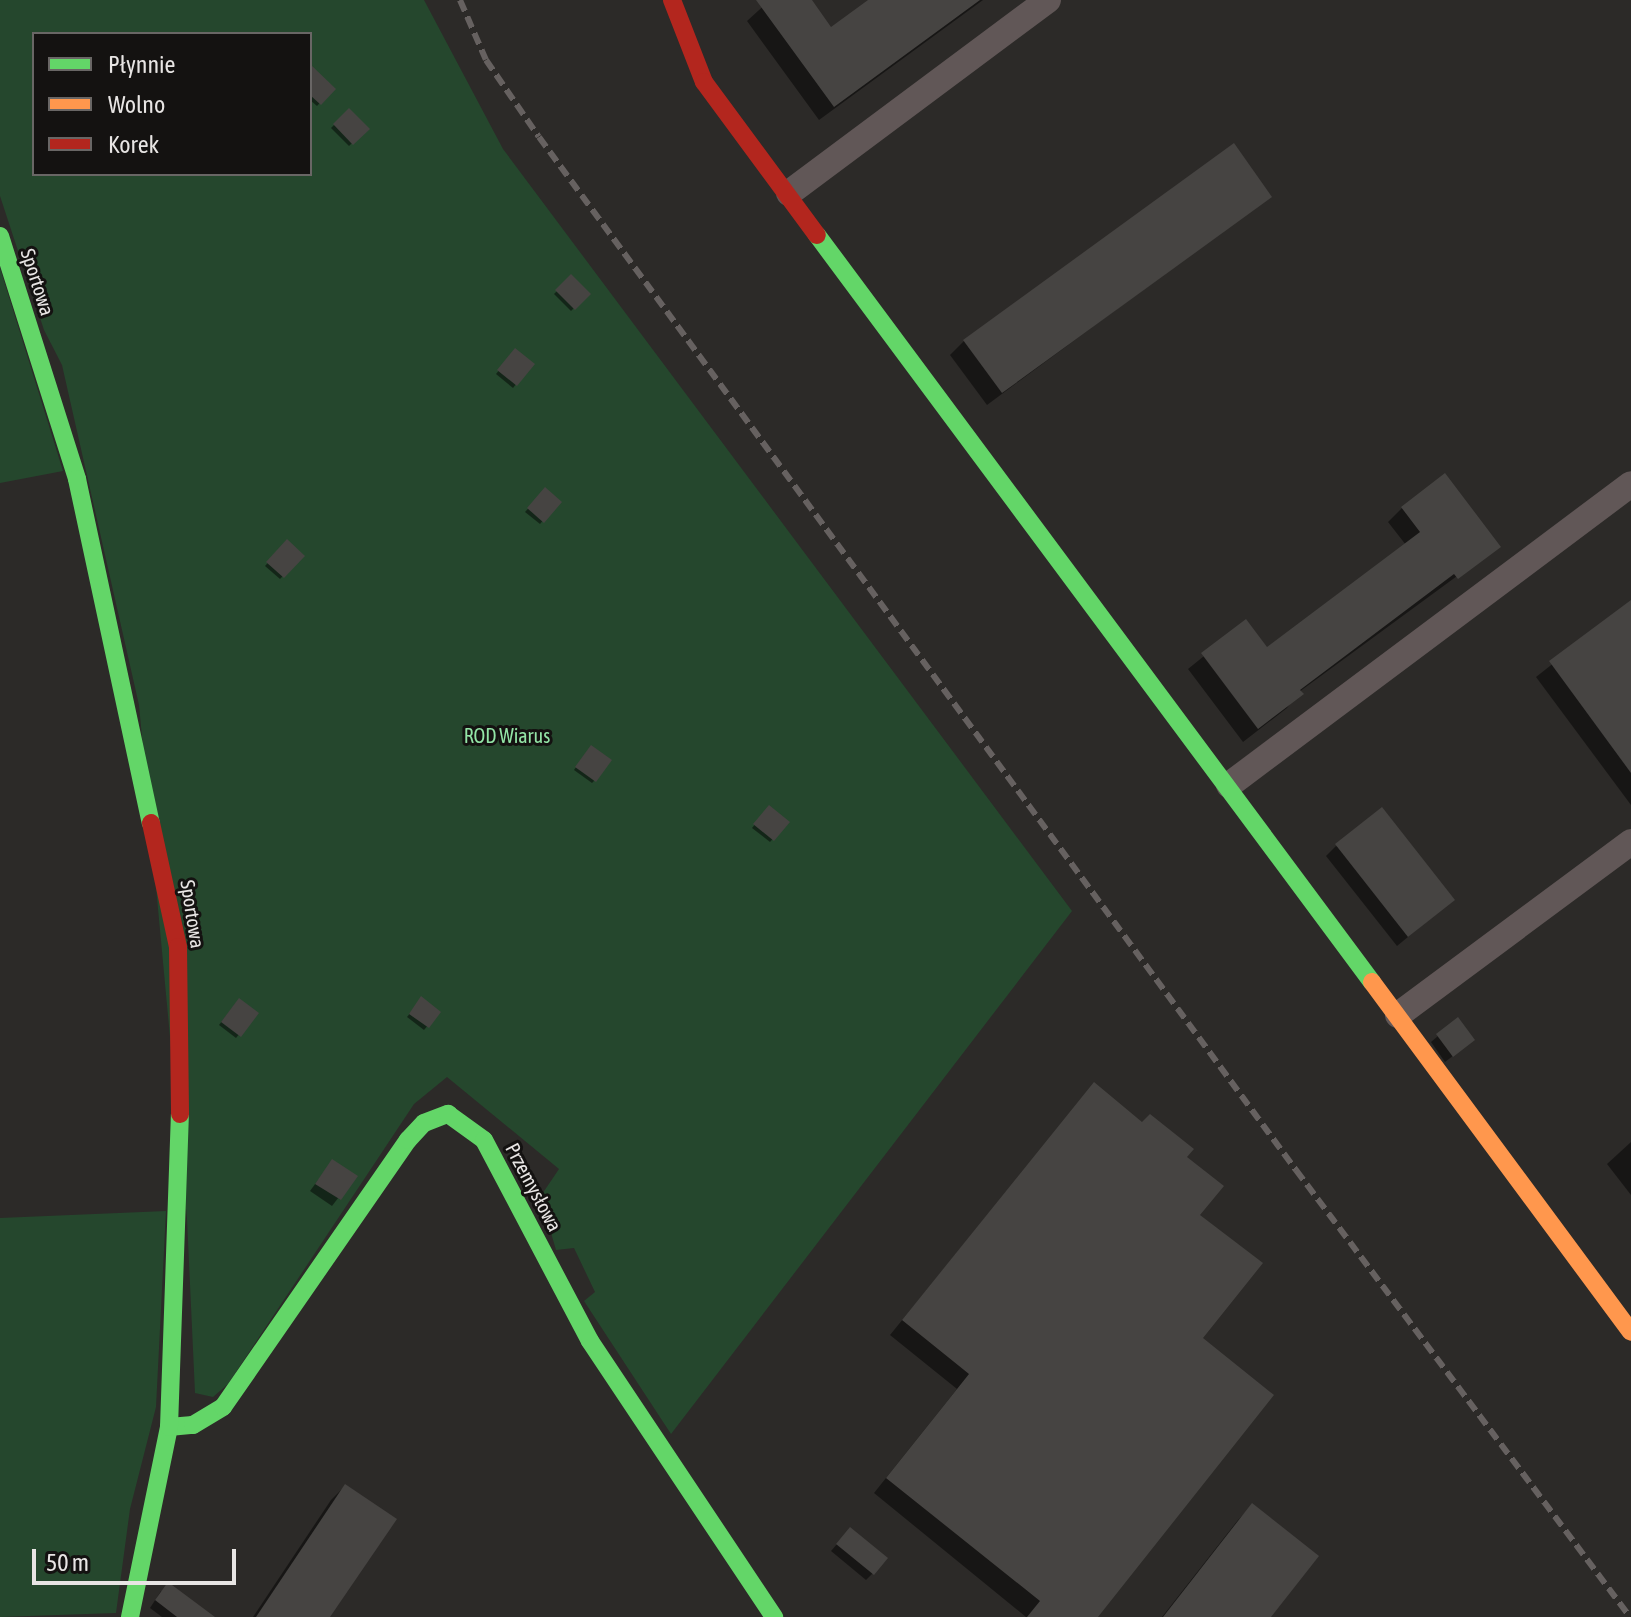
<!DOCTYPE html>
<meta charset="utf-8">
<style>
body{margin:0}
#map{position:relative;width:1631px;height:1617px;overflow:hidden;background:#2c2a28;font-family:"Asap Condensed",sans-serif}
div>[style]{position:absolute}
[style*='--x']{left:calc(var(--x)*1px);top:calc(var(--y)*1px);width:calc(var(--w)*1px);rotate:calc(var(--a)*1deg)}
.green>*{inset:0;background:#25472d}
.shadow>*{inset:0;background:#0007}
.building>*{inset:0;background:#464442}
.street>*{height:26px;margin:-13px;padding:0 13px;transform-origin:13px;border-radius:13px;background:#615757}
.fast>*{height:18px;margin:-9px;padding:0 9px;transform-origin:9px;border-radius:9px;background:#63d668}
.slow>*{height:18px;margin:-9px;padding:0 9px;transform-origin:9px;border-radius:9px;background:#ff974d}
.jam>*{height:18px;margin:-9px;padding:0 9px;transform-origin:9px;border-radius:9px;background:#b3261e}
.rail>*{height:6px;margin-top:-3px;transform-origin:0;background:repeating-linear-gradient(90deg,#666160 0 12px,transparent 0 18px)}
span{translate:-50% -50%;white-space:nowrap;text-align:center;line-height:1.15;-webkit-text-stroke:6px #141211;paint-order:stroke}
.street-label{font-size:20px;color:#e8e5e4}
.park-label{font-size:20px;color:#93e5a6}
.legend{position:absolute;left:32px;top:32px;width:280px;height:144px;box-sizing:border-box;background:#141211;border:2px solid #696665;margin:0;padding:10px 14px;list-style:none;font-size:24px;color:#e8e5e4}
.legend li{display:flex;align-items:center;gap:16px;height:40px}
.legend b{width:40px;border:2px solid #696665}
.scale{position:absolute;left:32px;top:1549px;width:204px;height:36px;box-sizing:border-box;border:4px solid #e8e5e4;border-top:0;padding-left:10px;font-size:24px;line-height:28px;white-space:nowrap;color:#e8e5e4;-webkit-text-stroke:6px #141211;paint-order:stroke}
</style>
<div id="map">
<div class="green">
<div style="clip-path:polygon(evenodd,0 0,424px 0,503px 149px,1072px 911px,671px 1434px,584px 1301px,595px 1292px,574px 1248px,556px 1250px,547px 1219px,534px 1206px,559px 1169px,447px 1077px,414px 1104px,228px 1384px,213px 1397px,195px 1393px,187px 1219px,139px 705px,62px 365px,44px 330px,0 196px,0 0,34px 34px,310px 34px,310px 174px,34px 174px,34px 34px)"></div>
<div style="clip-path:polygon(0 268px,63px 471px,0 483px)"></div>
<div style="clip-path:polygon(166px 1211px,156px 1407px,130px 1509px,116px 1613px,0 1617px,0 1218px)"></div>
</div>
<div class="shadow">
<div style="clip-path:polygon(770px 0,809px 0,831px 30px,872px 0,983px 0,819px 120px,747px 21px)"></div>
<div style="clip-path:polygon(310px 69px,333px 89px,317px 106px,310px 100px)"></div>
<div style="clip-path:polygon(349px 110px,367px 129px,349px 146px,331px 128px)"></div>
<div style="clip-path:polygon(1270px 196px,987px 405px,950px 355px,964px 341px)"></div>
<div style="clip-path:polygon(571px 277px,588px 294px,571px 311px,554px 294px)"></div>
<div style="clip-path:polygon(515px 351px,532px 364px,513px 388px,496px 374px)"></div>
<div style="clip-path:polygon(545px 490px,559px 502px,540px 524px,525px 512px)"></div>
<div style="clip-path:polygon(1402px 508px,1498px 546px,1299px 692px,1287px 708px,1243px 742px,1188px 669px,1246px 622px,1267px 650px,1406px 545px,1388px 522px)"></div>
<div style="clip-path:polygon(287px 542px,302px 556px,280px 579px,265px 566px)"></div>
<div style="clip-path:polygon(1631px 602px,1631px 805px,1536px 677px)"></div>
<div style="clip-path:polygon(588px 750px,594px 781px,592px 783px,574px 770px)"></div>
<div style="clip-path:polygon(769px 807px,788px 822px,770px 842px,752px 828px)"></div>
<div style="clip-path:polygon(1336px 846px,1453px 900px,1397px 946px,1326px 856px)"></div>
<div style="clip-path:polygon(419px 1002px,439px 1012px,424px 1030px,407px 1017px)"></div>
<div style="clip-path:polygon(236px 1003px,256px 1014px,236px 1038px,219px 1025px)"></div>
<div style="clip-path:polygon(1438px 1036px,1466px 1046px,1445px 1062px,1431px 1042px)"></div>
<div style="clip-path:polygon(1094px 1084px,1185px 1157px,1197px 1215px,1201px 1338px,1095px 1617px,1026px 1617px,874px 1493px,957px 1389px,890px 1335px)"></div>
<div style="clip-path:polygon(1631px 1142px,1631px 1195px,1607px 1164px)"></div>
<div style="clip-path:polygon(332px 1161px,355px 1176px,332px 1206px,310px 1191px)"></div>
<div style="clip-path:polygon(345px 1486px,328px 1617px,253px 1617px,331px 1500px)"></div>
<div style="clip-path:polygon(1252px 1506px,1268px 1617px,1162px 1617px,1238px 1520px)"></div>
<div style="clip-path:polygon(844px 1536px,873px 1573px,866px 1580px,831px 1551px)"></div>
<div style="clip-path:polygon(161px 1591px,198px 1617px,162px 1617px,150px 1608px)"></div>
</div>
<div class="building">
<div style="clip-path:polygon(756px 0,812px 0,831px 27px,868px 0,980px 0,834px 107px)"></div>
<div style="clip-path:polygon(310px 64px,336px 89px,321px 105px,310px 95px)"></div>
<div style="clip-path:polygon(349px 108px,370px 129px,353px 145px,333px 124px)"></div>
<div style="clip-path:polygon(1234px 143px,1272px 197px,1002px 393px,963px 340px)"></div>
<div style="clip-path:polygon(571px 274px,591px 294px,575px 310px,555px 290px)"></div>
<div style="clip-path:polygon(515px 348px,535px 364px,517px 386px,497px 370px)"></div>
<div style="clip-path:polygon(1445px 473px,1501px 547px,1458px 579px,1454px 574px,1300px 690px,1304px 694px,1258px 729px,1201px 653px,1246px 619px,1267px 647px,1420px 532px,1401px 507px)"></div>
<div style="clip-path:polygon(545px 487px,562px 502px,544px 523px,527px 508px)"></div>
<div style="clip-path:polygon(287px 539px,305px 556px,284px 578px,266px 562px)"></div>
<div style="clip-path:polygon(1631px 600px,1631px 773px,1549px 661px)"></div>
<div style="clip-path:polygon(591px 745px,612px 760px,596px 782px,575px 767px)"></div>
<div style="clip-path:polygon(769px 805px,790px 822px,774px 841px,753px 824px)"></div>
<div style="clip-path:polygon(1382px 807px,1455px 900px,1408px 937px,1335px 844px)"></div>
<div style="clip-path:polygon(421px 996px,441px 1012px,429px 1028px,409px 1014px)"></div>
<div style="clip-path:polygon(239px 998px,259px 1013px,241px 1037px,221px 1022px)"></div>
<div style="clip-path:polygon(1458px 1017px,1475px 1040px,1453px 1057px,1436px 1034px)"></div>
<div style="clip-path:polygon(1094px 1082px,1142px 1122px,1150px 1114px,1194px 1149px,1187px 1157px,1224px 1186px,1200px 1215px,1263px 1263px,1203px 1338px,1274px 1395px,1098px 1617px,1027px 1617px,1040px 1601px,886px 1478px,969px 1374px,902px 1320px)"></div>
<div style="clip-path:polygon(332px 1159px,358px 1176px,341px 1200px,315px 1184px)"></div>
<div style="clip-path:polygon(345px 1484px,397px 1519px,330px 1617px,256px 1617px)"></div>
<div style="clip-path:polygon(1252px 1503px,1319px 1556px,1271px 1617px,1163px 1617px)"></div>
<div style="clip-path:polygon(850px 1527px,888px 1558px,874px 1575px,836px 1544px)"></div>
<div style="clip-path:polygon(168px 1582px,215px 1617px,177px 1617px,155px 1600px)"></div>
</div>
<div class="street">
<div style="--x:789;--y:193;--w:323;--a:-36.7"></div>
<div style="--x:1229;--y:785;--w:502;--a:-36.82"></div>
<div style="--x:1398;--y:1015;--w:290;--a:-36.6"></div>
</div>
<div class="fast">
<div style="--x:817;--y:235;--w:931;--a:53.39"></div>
<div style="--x:0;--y:236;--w:255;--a:72.4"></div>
<div style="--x:77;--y:479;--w:352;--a:77.9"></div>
<div style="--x:169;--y:1427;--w:24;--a:-5"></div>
<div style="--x:193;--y:1425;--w:35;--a:-31"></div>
<div style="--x:223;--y:1407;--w:325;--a:-55.3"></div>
<div style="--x:408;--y:1140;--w:23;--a:-47"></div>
<div style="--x:424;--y:1123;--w:26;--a:-21"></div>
<div style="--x:448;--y:1114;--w:44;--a:35.8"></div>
<div style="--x:484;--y:1140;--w:227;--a:62.2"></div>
<div style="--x:590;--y:1341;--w:332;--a:56.3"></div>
<div style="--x:130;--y:1617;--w:194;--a:-78.4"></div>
<div style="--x:169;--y:1427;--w:313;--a:-88"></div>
</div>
<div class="slow">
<div style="--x:1372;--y:982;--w:435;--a:53.5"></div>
</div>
<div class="jam">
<div style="--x:672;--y:0;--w:88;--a:68.7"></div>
<div style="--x:704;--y:82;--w:190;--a:53.6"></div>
<div style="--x:151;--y:823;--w:127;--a:77.7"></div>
<div style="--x:178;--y:947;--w:167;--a:89.3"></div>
</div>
<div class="rail">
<div style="--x:460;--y:0;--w:65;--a:66.6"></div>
<div style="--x:486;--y:60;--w:93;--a:55.5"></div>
<div style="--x:539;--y:137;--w:1281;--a:53.77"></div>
<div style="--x:1296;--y:1170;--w:558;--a:53.23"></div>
</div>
<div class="street-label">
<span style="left:38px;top:282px;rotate:72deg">Sportowa</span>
<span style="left:193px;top:914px;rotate:81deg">Sportowa</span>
<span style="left:534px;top:1187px;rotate:62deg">Przemysłowa</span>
</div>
<div class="park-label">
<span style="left:507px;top:735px">ROD Wiarus</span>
</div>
<ul class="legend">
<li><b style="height:10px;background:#63d668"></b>Płynnie</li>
<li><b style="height:10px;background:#ff974d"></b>Wolno</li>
<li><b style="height:10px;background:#b3261e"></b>Korek</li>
</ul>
<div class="scale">50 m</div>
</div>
